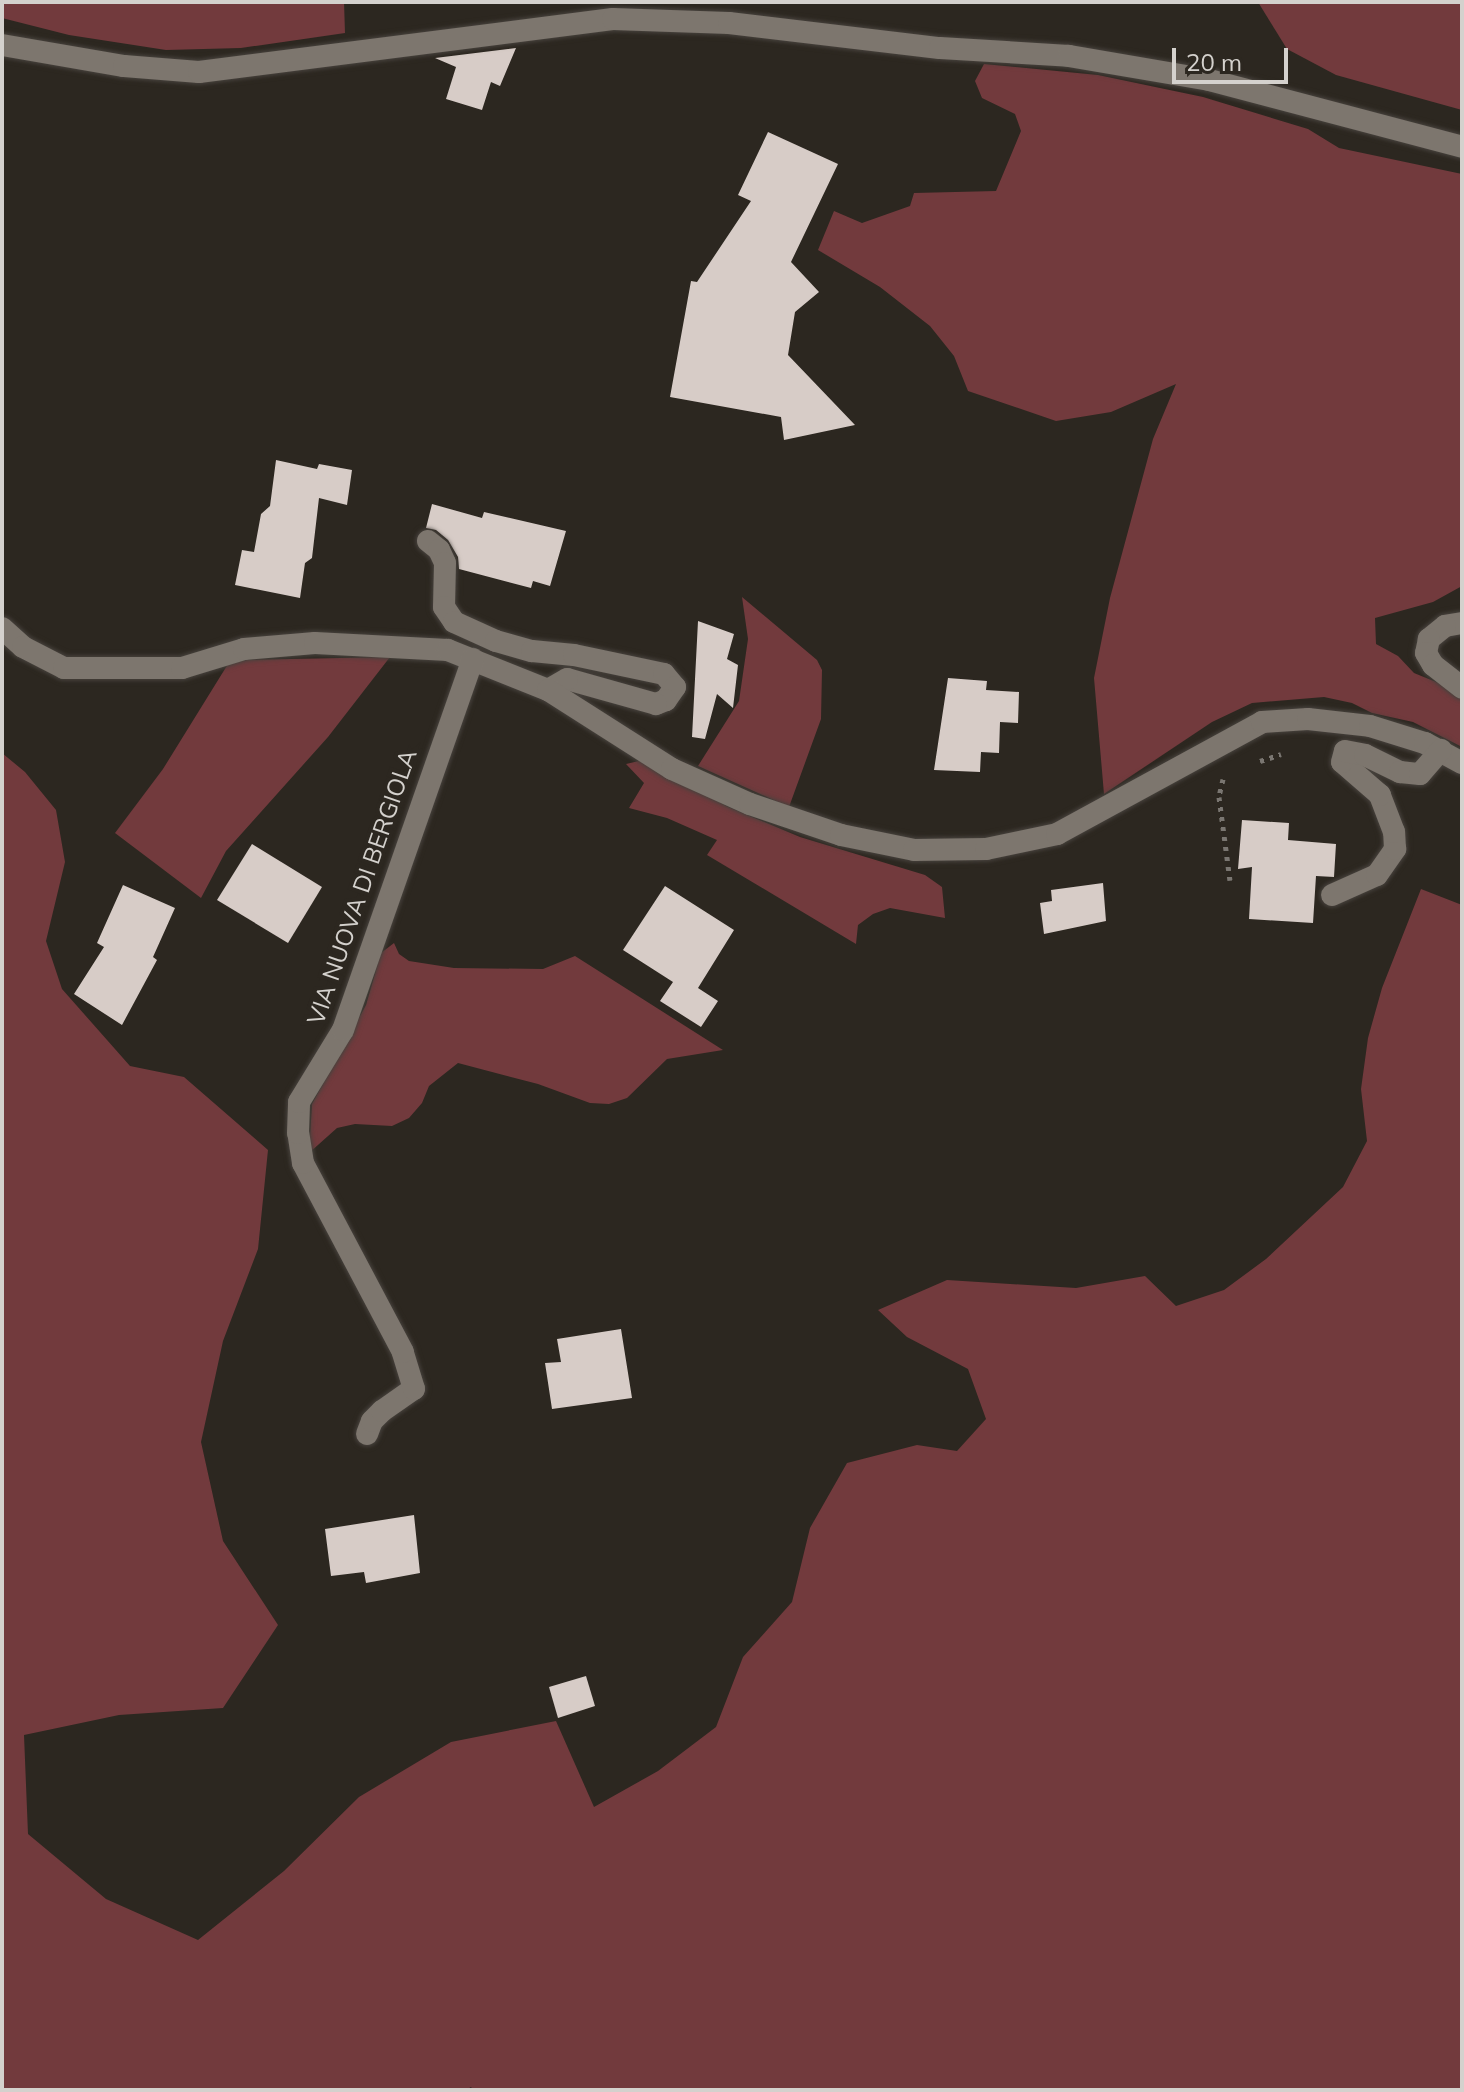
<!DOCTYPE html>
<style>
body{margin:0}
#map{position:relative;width:1464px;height:2092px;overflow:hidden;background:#2c2720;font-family:Mulish,sans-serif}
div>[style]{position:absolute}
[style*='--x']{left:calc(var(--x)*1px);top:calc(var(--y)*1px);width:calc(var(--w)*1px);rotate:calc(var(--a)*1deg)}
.green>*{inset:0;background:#723a3d}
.building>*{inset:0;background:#d7ccc7}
.path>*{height:5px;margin-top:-2.5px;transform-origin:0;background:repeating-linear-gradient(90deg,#7a7671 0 4px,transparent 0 10px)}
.roads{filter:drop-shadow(0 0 2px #47423d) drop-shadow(0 0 2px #47423d)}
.service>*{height:22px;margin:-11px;padding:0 11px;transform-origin:11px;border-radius:11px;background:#7d766e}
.minor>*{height:22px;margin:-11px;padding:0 11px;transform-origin:11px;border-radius:11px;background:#7d766e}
span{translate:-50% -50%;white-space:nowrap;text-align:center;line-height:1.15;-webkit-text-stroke:8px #2c2720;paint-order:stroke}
.street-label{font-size:24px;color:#d4d1cd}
.frame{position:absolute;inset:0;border:4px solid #d4d1cd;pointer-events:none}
.scale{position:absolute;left:1172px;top:48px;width:116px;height:36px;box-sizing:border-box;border:4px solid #d4d1cd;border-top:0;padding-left:10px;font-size:24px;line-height:28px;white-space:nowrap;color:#d4d1cd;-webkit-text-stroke:6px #2c2720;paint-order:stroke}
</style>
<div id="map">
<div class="green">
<div style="clip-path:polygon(2px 2px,344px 2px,345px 33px,241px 48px,166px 50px,69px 35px,2px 18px)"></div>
<div style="clip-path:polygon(1258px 2px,1462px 2px,1462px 110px,1336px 75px,1287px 49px)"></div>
<div style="clip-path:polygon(984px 64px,1098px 75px,1203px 97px,1308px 129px,1339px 148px,1462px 174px,1462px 586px,1433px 602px,1375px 618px,1376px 644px,1398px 656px,1414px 673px,1446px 686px,1462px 699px,1462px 747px,1413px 722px,1372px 713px,1352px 703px,1324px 697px,1252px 703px,1212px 722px,1104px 794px,1094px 678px,1110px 598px,1153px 439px,1176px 384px,1111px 412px,1056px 421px,968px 391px,954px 356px,930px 326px,880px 287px,818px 250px,834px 211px,862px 223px,910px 206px,914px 193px,996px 191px,1021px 131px,1015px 114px,982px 98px,975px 81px)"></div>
<div style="clip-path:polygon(742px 597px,817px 660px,822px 670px,821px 719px,789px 807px,698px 766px,739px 701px,748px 639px)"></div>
<div style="clip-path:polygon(390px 657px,328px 737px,226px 851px,201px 898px,115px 833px,163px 769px,228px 664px,247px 660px)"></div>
<div style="clip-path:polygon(2px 753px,25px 772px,56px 810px,65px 862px,46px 941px,62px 989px,130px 1066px,184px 1077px,268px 1150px,258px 1249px,223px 1341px,201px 1442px,223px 1541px,278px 1625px,223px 1708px,119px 1715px,24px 1735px,28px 1834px,106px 1899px,198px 1940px,284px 1871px,359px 1797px,451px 1742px,556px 1721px,594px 1807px,658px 1771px,716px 1727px,743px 1657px,792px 1602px,810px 1528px,847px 1463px,917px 1445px,957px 1451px,986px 1419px,968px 1369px,907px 1337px,878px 1310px,947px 1280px,1076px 1288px,1145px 1276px,1176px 1306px,1224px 1290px,1266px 1259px,1343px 1187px,1367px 1141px,1361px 1089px,1368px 1038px,1382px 988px,1421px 889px,1462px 905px,1462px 2090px,473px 2090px,471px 2087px,466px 2090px,2px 2090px)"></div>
<div style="clip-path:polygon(643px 760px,726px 806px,800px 837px,925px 875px,942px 887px,945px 918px,890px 908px,873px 914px,858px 925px,856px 944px,707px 855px,717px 840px,667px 818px,629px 808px,644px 783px,626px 764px)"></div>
<div style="clip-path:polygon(394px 943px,399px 954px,409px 961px,454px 968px,543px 969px,575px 956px,723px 1050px,667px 1059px,627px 1098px,609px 1104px,590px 1103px,538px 1084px,458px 1063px,429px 1086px,422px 1103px,409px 1118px,392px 1126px,355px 1124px,337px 1128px,309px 1153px,312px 1104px,366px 1005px,381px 953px)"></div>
</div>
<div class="building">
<div style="clip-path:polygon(516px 48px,500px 86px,491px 82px,482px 110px,446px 99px,456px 67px,435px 58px)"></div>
<div style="clip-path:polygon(768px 132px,838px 164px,791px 262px,819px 292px,795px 312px,788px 355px,855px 425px,784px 440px,781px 417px,670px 397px,691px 281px,697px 282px,751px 201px,738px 195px)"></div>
<div style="clip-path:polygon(276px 460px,317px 469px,319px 464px,352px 470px,347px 505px,319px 498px,312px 558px,305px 563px,300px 598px,235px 585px,242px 550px,254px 552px,261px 514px,270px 506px)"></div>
<div style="clip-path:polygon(432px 504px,482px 518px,484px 512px,566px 531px,550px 586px,533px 581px,531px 588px,459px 569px,458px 557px,448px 540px,436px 530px,426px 528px)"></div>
<div style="clip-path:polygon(698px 621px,734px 634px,727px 659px,738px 665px,733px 708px,717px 694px,705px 739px,692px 737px)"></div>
<div style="clip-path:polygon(948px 678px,987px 681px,986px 690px,1019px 692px,1018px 723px,1000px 722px,999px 753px,981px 752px,980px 772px,934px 770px)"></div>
<div style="clip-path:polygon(1242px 820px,1289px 823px,1288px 840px,1336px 844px,1334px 877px,1316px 876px,1313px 923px,1249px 919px,1252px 867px,1238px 869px)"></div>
<div style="clip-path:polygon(252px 844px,322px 887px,288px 943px,217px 900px)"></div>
<div style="clip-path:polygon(1103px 883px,1106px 921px,1044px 934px,1040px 903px,1052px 901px,1051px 890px)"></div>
<div style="clip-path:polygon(123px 885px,175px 908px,153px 957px,157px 960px,122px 1025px,74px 994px,104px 947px,97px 943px)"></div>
<div style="clip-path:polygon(665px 886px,734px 930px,698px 988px,718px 1001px,701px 1027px,660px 1001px,673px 982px,623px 950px)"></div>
<div style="clip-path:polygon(621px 1329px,632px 1398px,552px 1409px,545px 1363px,561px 1362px,557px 1339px)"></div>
<div style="clip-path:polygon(414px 1515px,420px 1573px,366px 1583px,364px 1572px,331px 1576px,325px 1529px)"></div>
<div style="clip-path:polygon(586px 1676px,595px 1706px,558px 1718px,549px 1687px)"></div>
</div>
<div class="path">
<div style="--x:1260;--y:761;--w:22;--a:-18"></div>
<div style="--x:1223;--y:779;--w:18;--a:103"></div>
<div style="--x:1219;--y:797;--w:84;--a:82.5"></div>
</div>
<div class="roads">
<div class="service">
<div style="--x:428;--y:541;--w:14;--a:39"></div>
<div style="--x:439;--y:550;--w:14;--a:65"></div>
<div style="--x:445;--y:563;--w:44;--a:91.3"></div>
<div style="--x:444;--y:607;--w:18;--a:56"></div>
<div style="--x:454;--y:622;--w:46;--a:24.3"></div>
<div style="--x:496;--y:641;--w:37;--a:16"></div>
<div style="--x:532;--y:651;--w:42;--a:5.4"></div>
<div style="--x:574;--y:655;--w:92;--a:11.9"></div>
<div style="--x:664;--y:674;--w:17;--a:50"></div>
<div style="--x:675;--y:687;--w:16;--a:125"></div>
<div style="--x:666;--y:700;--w:11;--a:158"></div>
<div style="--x:656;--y:704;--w:92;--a:-164.3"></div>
<div style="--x:567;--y:679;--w:22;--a:150"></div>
<div style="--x:1462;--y:623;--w:17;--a:170"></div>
<div style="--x:1445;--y:626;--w:21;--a:141"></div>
<div style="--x:1429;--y:639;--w:14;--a:102"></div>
<div style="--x:1426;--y:653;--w:14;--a:60"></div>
<div style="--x:1433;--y:665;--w:37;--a:38"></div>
<div style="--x:2;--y:628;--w:28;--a:42"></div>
<div style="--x:23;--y:647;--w:46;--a:27.1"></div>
<div style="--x:64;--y:668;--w:118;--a:0"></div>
<div style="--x:182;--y:668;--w:65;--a:-17"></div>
<div style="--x:244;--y:649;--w:71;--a:-4.8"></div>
<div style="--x:315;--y:643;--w:133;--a:3"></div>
<div style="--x:448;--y:650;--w:108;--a:21.8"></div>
<div style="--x:548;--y:690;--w:147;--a:32.5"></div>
<div style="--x:672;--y:769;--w:85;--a:24.2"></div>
<div style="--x:750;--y:804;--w:96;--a:18.8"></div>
<div style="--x:841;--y:835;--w:75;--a:11.6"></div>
<div style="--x:914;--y:850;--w:72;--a:-0.8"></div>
<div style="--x:986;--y:849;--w:73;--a:-11.9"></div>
<div style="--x:1057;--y:834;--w:234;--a:-28.6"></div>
<div style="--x:1262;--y:722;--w:46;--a:-3.7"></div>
<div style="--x:1308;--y:719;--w:62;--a:6.4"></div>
<div style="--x:1370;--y:726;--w:58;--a:17.2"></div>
<div style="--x:1425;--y:743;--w:42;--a:28.4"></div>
<div style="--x:1332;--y:895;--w:49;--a:-24"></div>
<div style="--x:1377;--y:875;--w:32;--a:-55"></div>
<div style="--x:1395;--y:849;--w:17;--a:-93"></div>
<div style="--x:1394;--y:832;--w:40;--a:-111"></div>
<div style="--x:1380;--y:795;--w:50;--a:-139"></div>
<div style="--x:1342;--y:762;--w:11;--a:-75"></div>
<div style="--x:1345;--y:751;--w:20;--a:11"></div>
<div style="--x:1365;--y:755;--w:39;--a:26"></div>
<div style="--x:1400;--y:772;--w:20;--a:6"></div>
<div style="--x:1420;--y:774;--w:32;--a:-49"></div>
<div style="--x:367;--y:1434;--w:14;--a:-69"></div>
<div style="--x:372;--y:1421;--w:14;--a:-45"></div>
<div style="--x:382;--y:1411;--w:39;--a:-35"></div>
<div style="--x:414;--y:1389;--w:39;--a:-107"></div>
<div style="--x:403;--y:1352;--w:214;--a:-117.9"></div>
<div style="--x:303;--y:1163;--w:30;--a:-99"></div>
<div style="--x:298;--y:1133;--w:31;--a:-88"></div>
<div style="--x:299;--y:1102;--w:84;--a:-58.6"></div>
<div style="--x:343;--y:1030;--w:393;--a:-70.7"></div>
</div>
<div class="minor">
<div style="--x:2;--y:45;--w:124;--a:9.8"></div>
<div style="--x:124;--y:66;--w:75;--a:4.6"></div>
<div style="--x:199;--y:72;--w:417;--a:-7.3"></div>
<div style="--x:613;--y:19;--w:116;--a:2"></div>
<div style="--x:729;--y:23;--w:212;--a:6.8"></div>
<div style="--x:940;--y:48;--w:129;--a:3.5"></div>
<div style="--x:1069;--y:56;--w:142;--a:9.7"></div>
<div style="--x:1209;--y:80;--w:262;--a:14.8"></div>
</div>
</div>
<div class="street-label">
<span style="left:362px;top:887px;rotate:-71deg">VIA NUOVA DI BERGIOLA</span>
</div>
<div class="frame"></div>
<div class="scale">20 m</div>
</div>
